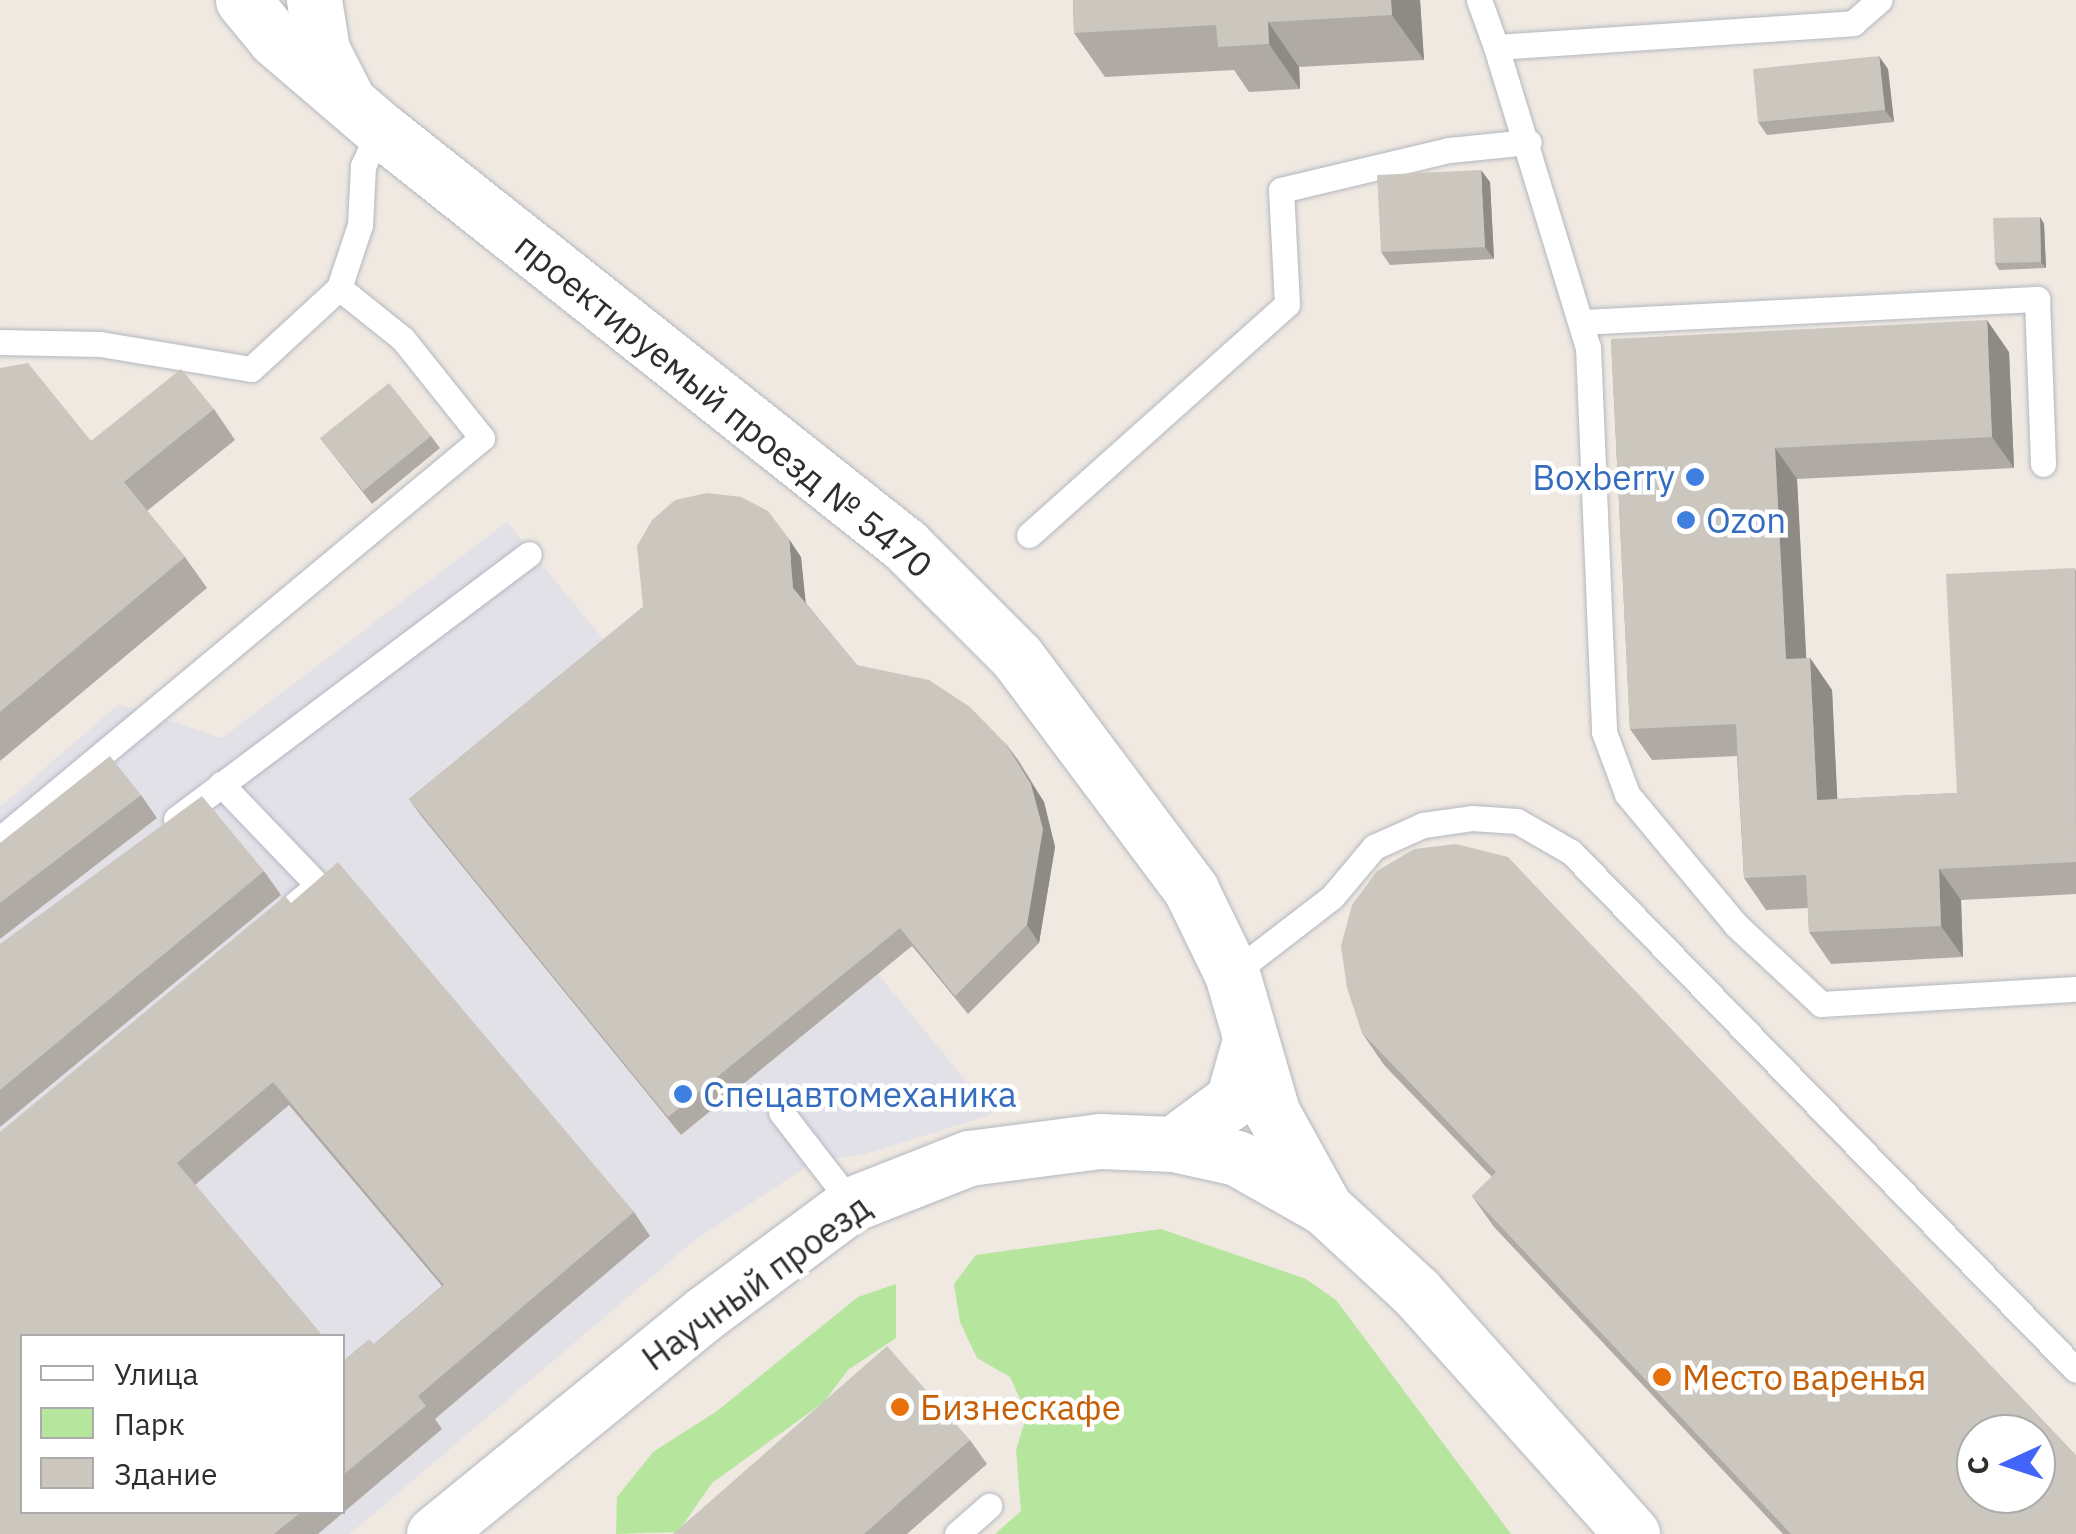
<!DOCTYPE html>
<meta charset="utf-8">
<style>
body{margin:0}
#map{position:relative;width:2076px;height:1534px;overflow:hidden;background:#efe9e1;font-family:"IBM Plex Sans",sans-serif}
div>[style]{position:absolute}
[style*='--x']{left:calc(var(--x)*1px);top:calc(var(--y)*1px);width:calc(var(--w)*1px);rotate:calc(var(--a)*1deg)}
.industrial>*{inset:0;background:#e3e1e8}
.green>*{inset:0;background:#b6e59e}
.roads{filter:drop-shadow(0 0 2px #b4b7c1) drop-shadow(0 0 2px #b4b7c1)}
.lane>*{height:25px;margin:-12.5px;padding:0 12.5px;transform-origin:12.5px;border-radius:12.5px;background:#fff}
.secondary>*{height:55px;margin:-27.5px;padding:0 27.5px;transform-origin:27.5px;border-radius:27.5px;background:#fff}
.wall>*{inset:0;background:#afaba4}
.shaded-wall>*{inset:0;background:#8e8b86}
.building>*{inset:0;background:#cbc7bf}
.dots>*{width:28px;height:28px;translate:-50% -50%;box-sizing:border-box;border:5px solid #fff;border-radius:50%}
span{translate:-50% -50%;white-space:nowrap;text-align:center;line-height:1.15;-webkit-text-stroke:9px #fff;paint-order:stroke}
.street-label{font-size:35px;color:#2e2e2e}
.shop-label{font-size:35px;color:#366cbe}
.right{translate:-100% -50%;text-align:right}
.left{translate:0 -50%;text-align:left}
.food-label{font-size:35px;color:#c56008}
.legend{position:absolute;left:20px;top:1334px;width:325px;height:180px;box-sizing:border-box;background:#fff;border:2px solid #ababab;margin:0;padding:12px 18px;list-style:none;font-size:30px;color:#2e2e2e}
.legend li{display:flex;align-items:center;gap:20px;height:50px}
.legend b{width:50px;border:2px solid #ababab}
.north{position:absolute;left:1956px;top:1414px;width:100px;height:100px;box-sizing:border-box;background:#fff;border:2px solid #ababab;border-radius:50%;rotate:267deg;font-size:28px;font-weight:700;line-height:40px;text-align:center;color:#2e2e2e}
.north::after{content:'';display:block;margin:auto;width:35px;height:45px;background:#4264fb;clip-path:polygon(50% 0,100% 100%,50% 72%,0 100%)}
</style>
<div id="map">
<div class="industrial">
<div style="clip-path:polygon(evenodd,507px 522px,993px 1114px,863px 1155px,817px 1160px,695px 1240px,350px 1534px,0 1534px,0 807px,119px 704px,222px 738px,507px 522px,22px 1336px,342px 1336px,342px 1512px,22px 1512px,22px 1336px)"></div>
</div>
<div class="green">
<div style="clip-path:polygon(1161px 1229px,1306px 1279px,1336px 1300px,1511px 1534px,995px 1534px,1021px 1511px,1016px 1450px,1027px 1414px,1010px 1377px,977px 1358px,960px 1322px,954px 1284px,976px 1255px)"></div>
<div style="clip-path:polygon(896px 1284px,896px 1338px,848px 1370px,824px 1402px,712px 1483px,678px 1532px,616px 1534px,617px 1497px,653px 1452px,717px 1411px,858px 1297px)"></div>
</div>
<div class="roads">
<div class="lane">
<div style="--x:1479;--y:0;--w:50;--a:70.1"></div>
<div style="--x:1496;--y:47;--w:358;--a:-3.8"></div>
<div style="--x:1853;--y:23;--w:35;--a:-41"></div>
<div style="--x:1496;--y:47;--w:314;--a:73"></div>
<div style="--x:1588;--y:347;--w:385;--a:87.6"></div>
<div style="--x:1604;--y:732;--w:66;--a:69.6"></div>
<div style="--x:1627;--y:794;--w:170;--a:50.2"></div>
<div style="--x:1736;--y:925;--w:116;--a:42.9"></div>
<div style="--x:1821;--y:1004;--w:255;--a:-3.4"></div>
<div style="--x:1581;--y:322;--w:457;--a:-2.9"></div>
<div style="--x:2037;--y:299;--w:165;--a:87.9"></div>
<div style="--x:0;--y:342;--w:100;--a:1.1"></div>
<div style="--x:100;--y:344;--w:153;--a:9.4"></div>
<div style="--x:251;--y:369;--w:120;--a:-42.6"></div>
<div style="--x:339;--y:288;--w:66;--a:-71.6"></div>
<div style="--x:360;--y:225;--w:59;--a:-87.1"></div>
<div style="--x:363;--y:166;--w:41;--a:-65.3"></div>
<div style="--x:1029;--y:535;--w:346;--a:-41.8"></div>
<div style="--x:1287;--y:304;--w:114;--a:-93"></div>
<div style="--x:1281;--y:190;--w:173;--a:-13.4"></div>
<div style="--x:1449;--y:150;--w:80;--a:-5.7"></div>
<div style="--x:221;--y:784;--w:140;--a:46.2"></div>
<div style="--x:318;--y:885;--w:30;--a:140"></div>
<div style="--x:176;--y:819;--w:441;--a:-36.9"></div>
<div style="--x:0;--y:839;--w:627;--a:-39.76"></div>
<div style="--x:482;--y:438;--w:127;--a:-128.6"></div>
<div style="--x:403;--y:339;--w:82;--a:-141.4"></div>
<div style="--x:1232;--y:974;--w:126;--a:-37.6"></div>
<div style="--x:1332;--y:897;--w:65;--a:-50"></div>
<div style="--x:1374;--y:847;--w:54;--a:-24.2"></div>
<div style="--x:1423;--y:825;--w:49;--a:-8.1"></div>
<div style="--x:1472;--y:818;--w:45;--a:3.8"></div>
<div style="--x:1517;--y:821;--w:62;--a:29.9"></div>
<div style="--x:1571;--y:852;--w:723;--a:45.73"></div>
<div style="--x:781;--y:1112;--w:116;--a:52.3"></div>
<div style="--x:957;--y:1534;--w:43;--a:-41.2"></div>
</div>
<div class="secondary">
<div style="--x:243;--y:0;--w:50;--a:50.6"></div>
<div style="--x:275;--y:39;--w:138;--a:40.6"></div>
<div style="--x:380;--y:129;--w:670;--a:38.39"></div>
<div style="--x:905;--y:545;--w:158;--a:45"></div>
<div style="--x:1017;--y:657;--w:291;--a:53.2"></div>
<div style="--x:1191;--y:890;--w:93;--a:64"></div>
<div style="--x:1232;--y:974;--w:144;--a:73.8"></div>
<div style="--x:1272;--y:1112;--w:110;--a:61.1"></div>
<div style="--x:314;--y:0;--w:51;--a:80.9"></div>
<div style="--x:322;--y:50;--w:51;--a:62.9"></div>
<div style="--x:1173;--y:1144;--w:74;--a:-36.3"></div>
<div style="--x:1233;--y:1100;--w:58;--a:-74.1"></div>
<div style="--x:434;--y:1534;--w:350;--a:-39.2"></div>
<div style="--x:705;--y:1313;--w:183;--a:-36.6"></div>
<div style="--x:852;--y:1204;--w:126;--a:-21.5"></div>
<div style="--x:969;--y:1158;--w:132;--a:-7.4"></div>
<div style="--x:1100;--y:1141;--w:73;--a:2.4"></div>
<div style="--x:1173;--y:1144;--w:66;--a:12.3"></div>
<div style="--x:1237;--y:1158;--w:101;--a:29.6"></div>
<div style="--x:1325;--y:1208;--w:124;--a:42.7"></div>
<div style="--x:1416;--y:1292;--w:324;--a:48.2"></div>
</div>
</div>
<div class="wall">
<div style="clip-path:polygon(1073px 0,1420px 0,1424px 60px,1299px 67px,1300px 89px,1249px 92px,1234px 70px,1105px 77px,1074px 33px)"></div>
<div style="clip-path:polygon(1888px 69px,1894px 122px,1767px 135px,1758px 122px)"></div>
<div style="clip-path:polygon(1490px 182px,1494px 259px,1390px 265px,1381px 252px)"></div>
<div style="clip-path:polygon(2040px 217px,2044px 224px,2046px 268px,1999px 270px,1995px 263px)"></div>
<div style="clip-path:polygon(1611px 339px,2009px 352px,2014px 468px,1797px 479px,1806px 658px,1810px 658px,1832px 690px,1837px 799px,1957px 793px,2076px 569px,2076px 894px,1961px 900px,1963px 957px,1831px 964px,1809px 932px,1808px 908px,1766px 910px,1744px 878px,1737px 756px,1652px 760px,1630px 729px)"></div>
<div style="clip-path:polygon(0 368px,91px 441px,214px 409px,235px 440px,147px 511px,185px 557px,207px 588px,0 761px)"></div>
<div style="clip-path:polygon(431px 436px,440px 448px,372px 504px,320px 438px)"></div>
<div style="clip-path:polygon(801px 557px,805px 602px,857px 665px,1006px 744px,1019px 761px,1044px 802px,1055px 847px,1039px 943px,968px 1014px,912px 946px,681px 1135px,422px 817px,409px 799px,643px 607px)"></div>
<div style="clip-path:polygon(141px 795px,157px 818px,0 939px,0 843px)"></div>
<div style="clip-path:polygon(264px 871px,281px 895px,0 1127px,0 944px)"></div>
<div style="clip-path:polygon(evenodd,291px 903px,634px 1212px,650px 1236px,435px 1419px,442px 1429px,318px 1534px,0 1534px,291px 903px,289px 1105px,442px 1286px,374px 1344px,343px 1361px,342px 1360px,342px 1512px,22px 1512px,195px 1185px,289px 1105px)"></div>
<div style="clip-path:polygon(1362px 1033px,2076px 1534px,1783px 1534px,1494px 1227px,1472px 1196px,1492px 1177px,1384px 1065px)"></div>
<div style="clip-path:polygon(970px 1440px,987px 1464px,907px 1534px,673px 1534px)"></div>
</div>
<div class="shaded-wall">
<div style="clip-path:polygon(1391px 0,1420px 0,1424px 60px,1392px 15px)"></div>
<div style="clip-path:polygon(1268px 22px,1299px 67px,1300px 89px,1269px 44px)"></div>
<div style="clip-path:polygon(1879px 56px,1888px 69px,1894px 122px,1885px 110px)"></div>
<div style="clip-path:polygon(1481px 170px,1490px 182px,1494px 259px,1485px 247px)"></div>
<div style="clip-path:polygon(2040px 217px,2044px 224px,2046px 268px,2041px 262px)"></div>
<div style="clip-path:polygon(1987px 320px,2009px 352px,2014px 468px,1992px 437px)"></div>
<div style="clip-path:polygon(1775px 448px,1797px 479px,1808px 691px,1786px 659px)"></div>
<div style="clip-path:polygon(789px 539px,801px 557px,806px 605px,793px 588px)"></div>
<div style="clip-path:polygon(1810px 658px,1832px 690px,1839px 832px,1817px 800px)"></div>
<div style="clip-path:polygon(1006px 744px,1044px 802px,1055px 847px,1039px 943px,1027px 925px)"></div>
<div style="clip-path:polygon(1939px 869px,1961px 900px,1963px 957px,1941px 926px)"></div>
</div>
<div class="building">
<div style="clip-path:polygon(1073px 0,1391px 0,1392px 15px,1268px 22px,1269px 44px,1218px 47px,1216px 25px,1074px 33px)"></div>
<div style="clip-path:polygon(1879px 56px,1885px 110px,1758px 122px,1753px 69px)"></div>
<div style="clip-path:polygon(1481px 170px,1485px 247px,1381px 252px,1377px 175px)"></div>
<div style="clip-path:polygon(2040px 217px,2041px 262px,1995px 263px,1993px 218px)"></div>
<div style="clip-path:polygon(1987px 320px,1992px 437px,1775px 448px,1786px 659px,1810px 658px,1817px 800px,1957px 793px,1946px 574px,2075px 568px,2076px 862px,1939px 869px,1941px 926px,1809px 932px,1806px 875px,1744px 878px,1736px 724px,1630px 729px,1611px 339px)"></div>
<div style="clip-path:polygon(28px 363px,91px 441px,181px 369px,214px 409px,124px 482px,185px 557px,0 712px,0 368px)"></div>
<div style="clip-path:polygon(389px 383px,431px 436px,363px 491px,320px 438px)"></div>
<div style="clip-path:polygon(707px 493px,741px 497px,768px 511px,789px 539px,793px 588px,857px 665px,929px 680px,970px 707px,1006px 744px,1031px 784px,1043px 829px,1027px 925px,955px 996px,900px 928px,668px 1117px,409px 799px,643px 607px,637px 546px,652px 520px,675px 500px)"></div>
<div style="clip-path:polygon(110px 756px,141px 795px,0 903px,0 843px)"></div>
<div style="clip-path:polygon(202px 796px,264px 871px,0 1090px,0 944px)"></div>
<div style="clip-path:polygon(evenodd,1456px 844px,1508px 857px,2076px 1455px,2076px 1534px,1791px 1534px,1472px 1196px,1496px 1172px,1362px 1033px,1347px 988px,1341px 946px,1352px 905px,1377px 871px,1414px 849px,1456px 844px,1976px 1434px,2036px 1434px,2036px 1494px,1976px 1494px,1976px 1434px)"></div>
<div style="clip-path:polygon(338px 862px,634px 1212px,418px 1396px,426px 1406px,342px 1476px,342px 1360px,343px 1361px,369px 1339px,374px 1344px,444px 1285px,273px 1082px,177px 1163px,323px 1336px,22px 1336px,22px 1512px,301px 1512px,274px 1534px,0 1534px,0 1132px,285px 896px,291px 903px)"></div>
<div style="clip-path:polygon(887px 1346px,970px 1440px,864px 1534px,673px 1534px)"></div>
</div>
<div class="dots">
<div style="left:1695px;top:477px;background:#3f7fe0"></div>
<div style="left:1686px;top:520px;background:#3f7fe0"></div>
<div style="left:683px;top:1094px;background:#3f7fe0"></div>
<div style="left:1662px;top:1377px;background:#e8710a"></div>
<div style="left:900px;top:1407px;background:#e8710a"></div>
</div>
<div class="street-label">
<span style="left:724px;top:405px;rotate:39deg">проектируемый проезд № 5470</span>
<span style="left:756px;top:1282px;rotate:-36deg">Научный проезд</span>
</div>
<div class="shop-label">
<span class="right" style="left:1675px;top:477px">Boxberry</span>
<span class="left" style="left:1706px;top:520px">Ozon</span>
<span class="left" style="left:703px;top:1094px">Спецавтомеханика</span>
</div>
<div class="food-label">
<span class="left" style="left:1682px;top:1377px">Место варенья</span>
<span class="left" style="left:920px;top:1407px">Бизнескафе</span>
</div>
<ul class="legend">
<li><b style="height:12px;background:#fff"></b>Улица</li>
<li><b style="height:28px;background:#b6e59e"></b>Парк</li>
<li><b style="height:28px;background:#cbc7bf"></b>Здание</li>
</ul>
<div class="north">С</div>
</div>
